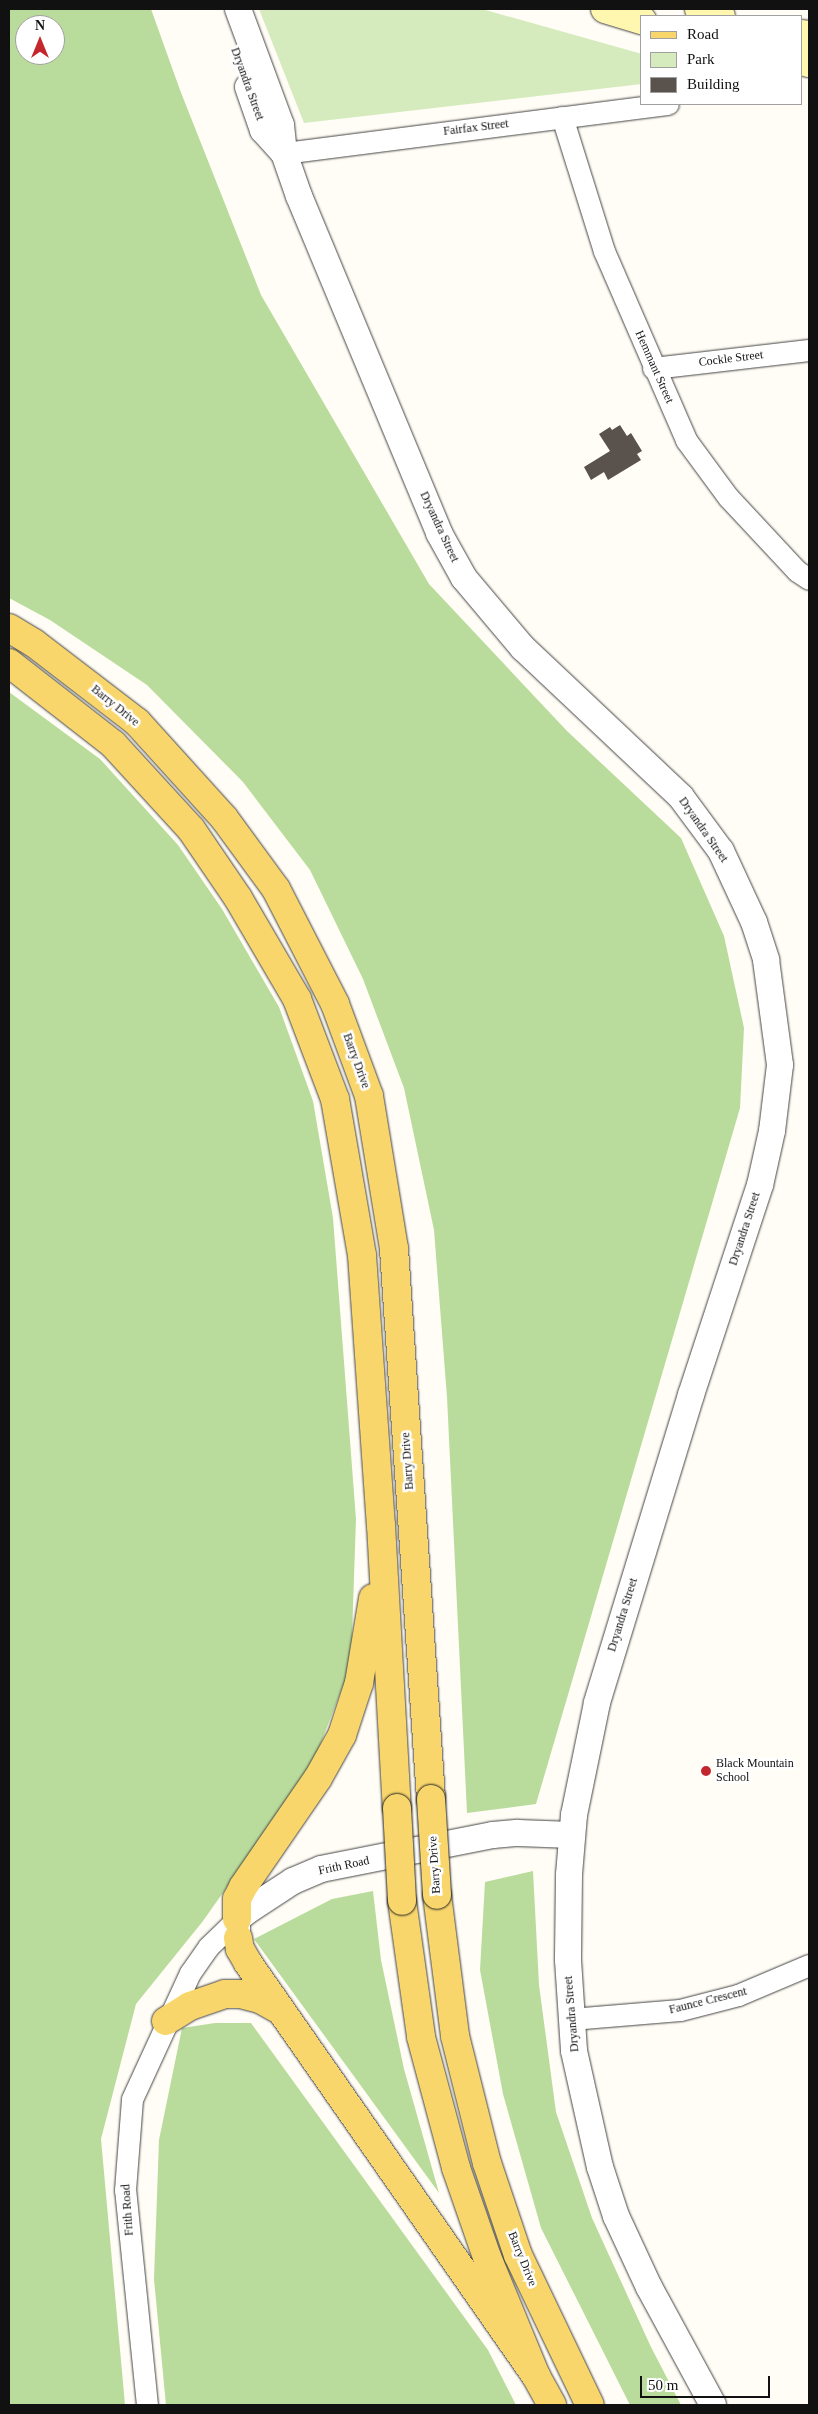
<!DOCTYPE html>
<style>
body{margin:0}
#map{position:relative;width:818px;height:2414px;overflow:hidden;background:#fffdf5;font-family:Georgia,serif}
div>[style]{position:absolute}
[style*='--x']{left:calc(var(--x)*1px);top:calc(var(--y)*1px);width:calc(var(--w)*1px);rotate:calc(var(--a)*1deg)}
.green>*{inset:0;background:#d5ebbd}
.forest>*{inset:0;background:#b9dc9c}
.building>*{inset:0;background:#5a524d}
.roads{filter:drop-shadow(0 0 1px #444) drop-shadow(0 0 1px #444)}
.minor>*{height:21px;margin:-10.5px;padding:0 10.5px;transform-origin:10.5px;border-radius:10.5px;background:#fff}
.tertiary>*{height:26px;margin:-13px;padding:0 13px;transform-origin:13px;border-radius:13px;background:#fff}
.secondary>*{height:28px;margin:-14px;padding:0 14px;transform-origin:14px;border-radius:14px;background:#fff6b0}
.primary>*{height:28px;margin:-14px;padding:0 14px;transform-origin:14px;border-radius:14px;background:#f9d66b}
.bridges{filter:drop-shadow(0 0 1px #222) drop-shadow(0 0 1px #222)}
.primary-bridge>*{height:28px;margin:-14px;padding:0 14px;transform-origin:14px;border-radius:14px;background:#f9d66b}
.dots>*{width:14px;height:14px;translate:-50% -50%;box-sizing:border-box;border:2px solid #fff;border-radius:50%}
span{translate:-50% -50%;white-space:nowrap;text-align:center;line-height:1.15;-webkit-text-stroke:5px #fff;paint-order:stroke}
.street-label{font-size:12px;color:#111}
.poi-label{font-size:12px;color:#111}
.left{translate:0 -50%;text-align:left}
.frame{position:absolute;inset:0;border:10px solid #111;pointer-events:none}
.legend{position:absolute;left:640px;top:15px;width:162px;height:90px;box-sizing:border-box;background:#fff;border:1px solid #a0a0a0;margin:0;padding:6px 9px;list-style:none;font-size:15px;color:#111}
.legend li{display:flex;align-items:center;gap:10px;height:25px}
.legend b{width:25px;border:1px solid #a0a0a0}
.north{position:absolute;left:15px;top:15px;width:50px;height:50px;box-sizing:border-box;background:#fff;border:1px solid #a0a0a0;border-radius:50%;rotate:0deg;font-size:14px;font-weight:700;line-height:20px;text-align:center;color:#111}
.north::after{content:'';display:block;margin:auto;width:18px;height:22px;background:#c4262e;clip-path:polygon(50% 0,100% 100%,50% 72%,0 100%)}
.scale{position:absolute;left:640px;top:2376px;width:130px;height:22px;box-sizing:border-box;border:2px solid #111;border-top:0;padding-left:6px;font-size:15px;line-height:18px;white-space:nowrap;color:#111;-webkit-text-stroke:4px #fff;paint-order:stroke}
</style>
<div id="map">
<div class="green">
<div style="clip-path:polygon(259px 9px,482px 9px,642px 54px,642px 84px,304px 123px)"></div>
</div>
<div class="forest">
<div style="clip-path:polygon(evenodd,9px 9px,151px 9px,180px 90px,261px 295px,429px 584px,567px 731px,681px 838px,724px 936px,744px 1028px,740px 1108px,536px 1804px,467px 1813px,447px 1397px,434px 1230px,404px 1088px,363px 979px,310px 870px,243px 782px,147px 685px,50px 620px,9px 598px,9px 9px,25px 25px,55px 25px,55px 55px,25px 55px,25px 25px)"></div>
<div style="clip-path:polygon(9px 692px,100px 759px,178px 845px,222px 909px,279px 1007px,313px 1101px,333px 1218px,356px 1519px,351px 1665px,312px 1766px,203px 1921px,136px 2004px,101px 2139px,125px 2405px,9px 2405px)"></div>
<div style="clip-path:polygon(533px 1871px,539px 1985px,556px 2112px,592px 2218px,651px 2347px,681px 2405px,630px 2405px,541px 2228px,503px 2094px,480px 1970px,485px 1882px)"></div>
<div style="clip-path:polygon(373px 1891px,381px 1960px,404px 2069px,439px 2193px,254px 1939px,332px 1899px)"></div>
<div style="clip-path:polygon(215px 2023px,251px 2023px,488px 2350px,516px 2405px,166px 2405px,154px 2279px,159px 2140px,182px 2028px)"></div>
</div>
<div class="building">
<div style="clip-path:polygon(620px 425px,627px 436px,631px 433px,642px 451px,637px 454px,641px 460px,608px 480px,604px 472px,591px 480px,584px 467px,610px 451px,599px 434px,610px 427px,612px 430px)"></div>
</div>
<div class="roads">
<div class="minor">
<div style="--x:562;--y:117;--w:140;--a:72.6"></div>
<div style="--x:604;--y:251;--w:206;--a:66.5"></div>
<div style="--x:686;--y:440;--w:71;--a:53.6"></div>
<div style="--x:728;--y:497;--w:101;--a:47"></div>
<div style="--x:797;--y:571;--w:14;--a:34"></div>
<div style="--x:284;--y:153;--w:387;--a:-7.3"></div>
<div style="--x:653;--y:368;--w:157;--a:-6.6"></div>
<div style="--x:571;--y:2019;--w:109;--a:-4.7"></div>
<div style="--x:680;--y:2010;--w:60;--a:-14.5"></div>
<div style="--x:738;--y:1995;--w:77;--a:-22.9"></div>
<div style="--x:147;--y:2405;--w:216;--a:-95.8"></div>
<div style="--x:125;--y:2190;--w:91;--a:-85.6"></div>
<div style="--x:132;--y:2099;--w:139;--a:-65.3"></div>
<div style="--x:190;--y:1973;--w:32;--a:-55"></div>
<div style="--x:208;--y:1947;--w:40;--a:-44"></div>
</div>
<div class="tertiary">
<div style="--x:238;--y:9;--w:124;--a:69.7"></div>
<div style="--x:281;--y:125;--w:28;--a:84"></div>
<div style="--x:284;--y:153;--w:46;--a:70.8"></div>
<div style="--x:299;--y:196;--w:365;--a:67.4"></div>
<div style="--x:439;--y:533;--w:51;--a:60.9"></div>
<div style="--x:464;--y:578;--w:92;--a:49.9"></div>
<div style="--x:523;--y:648;--w:217;--a:43.3"></div>
<div style="--x:681;--y:797;--w:67;--a:53.5"></div>
<div style="--x:721;--y:851;--w:78;--a:65.1"></div>
<div style="--x:754;--y:922;--w:40;--a:72"></div>
<div style="--x:766;--y:960;--w:106;--a:82.4"></div>
<div style="--x:780;--y:1065;--w:66;--a:96.9"></div>
<div style="--x:772;--y:1131;--w:55;--a:102.5"></div>
<div style="--x:760;--y:1185;--w:221;--a:108.2"></div>
<div style="--x:691;--y:1395;--w:322;--a:107"></div>
<div style="--x:597;--y:1703;--w:114;--a:101.6"></div>
<div style="--x:574;--y:1815;--w:60;--a:94.8"></div>
<div style="--x:569;--y:1875;--w:85;--a:90.7"></div>
<div style="--x:568;--y:1960;--w:91;--a:86.2"></div>
<div style="--x:574;--y:2051;--w:119;--a:77.4"></div>
<div style="--x:600;--y:2167;--w:52;--a:71.9"></div>
<div style="--x:616;--y:2216;--w:78;--a:65.1"></div>
<div style="--x:649;--y:2287;--w:134;--a:61.5"></div>
<div style="--x:248;--y:87;--w:46;--a:70.8"></div>
<div style="--x:263;--y:130;--w:31;--a:48"></div>
<div style="--x:237;--y:1936;--w:17;--a:-90"></div>
<div style="--x:237;--y:1919;--w:16;--a:-38"></div>
<div style="--x:250;--y:1909;--w:51;--a:-33.1"></div>
<div style="--x:293;--y:1881;--w:30;--a:-23"></div>
<div style="--x:321;--y:1869;--w:175;--a:-11.2"></div>
<div style="--x:493;--y:1835;--w:25;--a:-5"></div>
<div style="--x:518;--y:1833;--w:54;--a:2.1"></div>
</div>
<div class="secondary">
<div style="--x:605;--y:9;--w:39;--a:17"></div>
<div style="--x:699;--y:9;--w:23;--a:18"></div>
<div style="--x:802;--y:34;--w:7;--a:8"></div>
<div style="--x:802;--y:61;--w:7;--a:16"></div>
</div>
<div class="primary">
<div style="--x:9;--y:628;--w:29;--a:31"></div>
<div style="--x:34;--y:643;--w:130;--a:37.5"></div>
<div style="--x:137;--y:722;--w:130;--a:47.8"></div>
<div style="--x:224;--y:818;--w:88;--a:53.8"></div>
<div style="--x:276;--y:889;--w:129;--a:62.8"></div>
<div style="--x:335;--y:1004;--w:98;--a:69.7"></div>
<div style="--x:369;--y:1096;--w:155;--a:80.7"></div>
<div style="--x:394;--y:1249;--w:551;--a:86.15"></div>
<div style="--x:9;--y:663;--w:132;--a:37.9"></div>
<div style="--x:113;--y:744;--w:115;--a:47.5"></div>
<div style="--x:191;--y:829;--w:83;--a:55.7"></div>
<div style="--x:238;--y:898;--w:117;--a:59.7"></div>
<div style="--x:297;--y:999;--w:107;--a:69.2"></div>
<div style="--x:335;--y:1099;--w:158;--a:80.2"></div>
<div style="--x:362;--y:1255;--w:271;--a:86"></div>
<div style="--x:381;--y:1525;--w:283;--a:86.8"></div>
<div style="--x:437;--y:1895;--w:142;--a:82.7"></div>
<div style="--x:455;--y:2036;--w:131;--a:75.9"></div>
<div style="--x:487;--y:2163;--w:97;--a:71.4"></div>
<div style="--x:518;--y:2255;--w:166;--a:64.4"></div>
<div style="--x:402;--y:1901;--w:137;--a:82"></div>
<div style="--x:421;--y:2037;--w:136;--a:75"></div>
<div style="--x:456;--y:2168;--w:94;--a:70.8"></div>
<div style="--x:487;--y:2257;--w:129;--a:67.6"></div>
<div style="--x:536;--y:2376;--w:33;--a:61"></div>
<div style="--x:237;--y:1919;--w:20;--a:-90"></div>
<div style="--x:237;--y:1899;--w:13;--a:-63"></div>
<div style="--x:243;--y:1887;--w:132;--a:-55.5"></div>
<div style="--x:318;--y:1778;--w:49;--a:-60.8"></div>
<div style="--x:342;--y:1735;--w:55;--a:-71.9"></div>
<div style="--x:359;--y:1683;--w:86;--a:-80.6"></div>
<div style="--x:238;--y:1938;--w:11;--a:80"></div>
<div style="--x:240;--y:1949;--w:16;--a:60"></div>
<div style="--x:248;--y:1963;--w:504;--a:55.11"></div>
<div style="--x:166;--y:2021;--w:28;--a:-32"></div>
<div style="--x:190;--y:2006;--w:37;--a:-19"></div>
<div style="--x:225;--y:1994;--w:15;--a:0"></div>
<div style="--x:240;--y:1994;--w:21;--a:14"></div>
<div style="--x:260;--y:1999;--w:23;--a:29"></div>
</div>
</div>
<div class="bridges">
<div class="primary-bridge">
<div style="--x:431;--y:1799;--w:96;--a:86.4"></div>
<div style="--x:397;--y:1808;--w:93;--a:86.9"></div>
</div>
</div>
<div class="dots">
<div style="left:706px;top:1771px;background:#c4262e"></div>
</div>
<div class="street-label">
<span style="left:247px;top:84px;rotate:70deg">Dryandra Street</span>
<span style="left:476px;top:128px;rotate:-7deg">Fairfax Street</span>
<span style="left:731px;top:359px;rotate:-7deg">Cockle Street</span>
<span style="left:654px;top:367px;rotate:66deg">Hemmant Street</span>
<span style="left:439px;top:527px;rotate:65deg">Dryandra Street</span>
<span style="left:115px;top:706px;rotate:39deg">Barry Drive</span>
<span style="left:703px;top:830px;rotate:55deg">Dryandra Street</span>
<span style="left:356px;top:1061px;rotate:70deg">Barry Drive</span>
<span style="left:745px;top:1229px;rotate:-72deg">Dryandra Street</span>
<span style="left:408px;top:1461px;rotate:-94deg">Barry Drive</span>
<span style="left:623px;top:1615px;rotate:-73deg">Dryandra Street</span>
<span style="left:435px;top:1865px;rotate:-94deg">Barry Drive</span>
<span style="left:344px;top:1866px;rotate:-12deg">Frith Road</span>
<span style="left:708px;top:2001px;rotate:-14deg">Faunce Crescent</span>
<span style="left:572px;top:2014px;rotate:-95deg">Dryandra Street</span>
<span style="left:128px;top:2210px;rotate:-94deg">Frith Road</span>
<span style="left:522px;top:2259px;rotate:68deg">Barry Drive</span>
</div>
<div class="poi-label">
<span class="left" style="left:716px;top:1771px">Black Mountain<br>School</span>
</div>
<div class="frame"></div>
<ul class="legend">
<li><b style="height:6px;background:#f9d66b"></b>Road</li>
<li><b style="height:14px;background:#d5ebbd"></b>Park</li>
<li><b style="height:14px;background:#5a524d"></b>Building</li>
</ul>
<div class="north">N</div>
<div class="scale">50 m</div>
</div>
